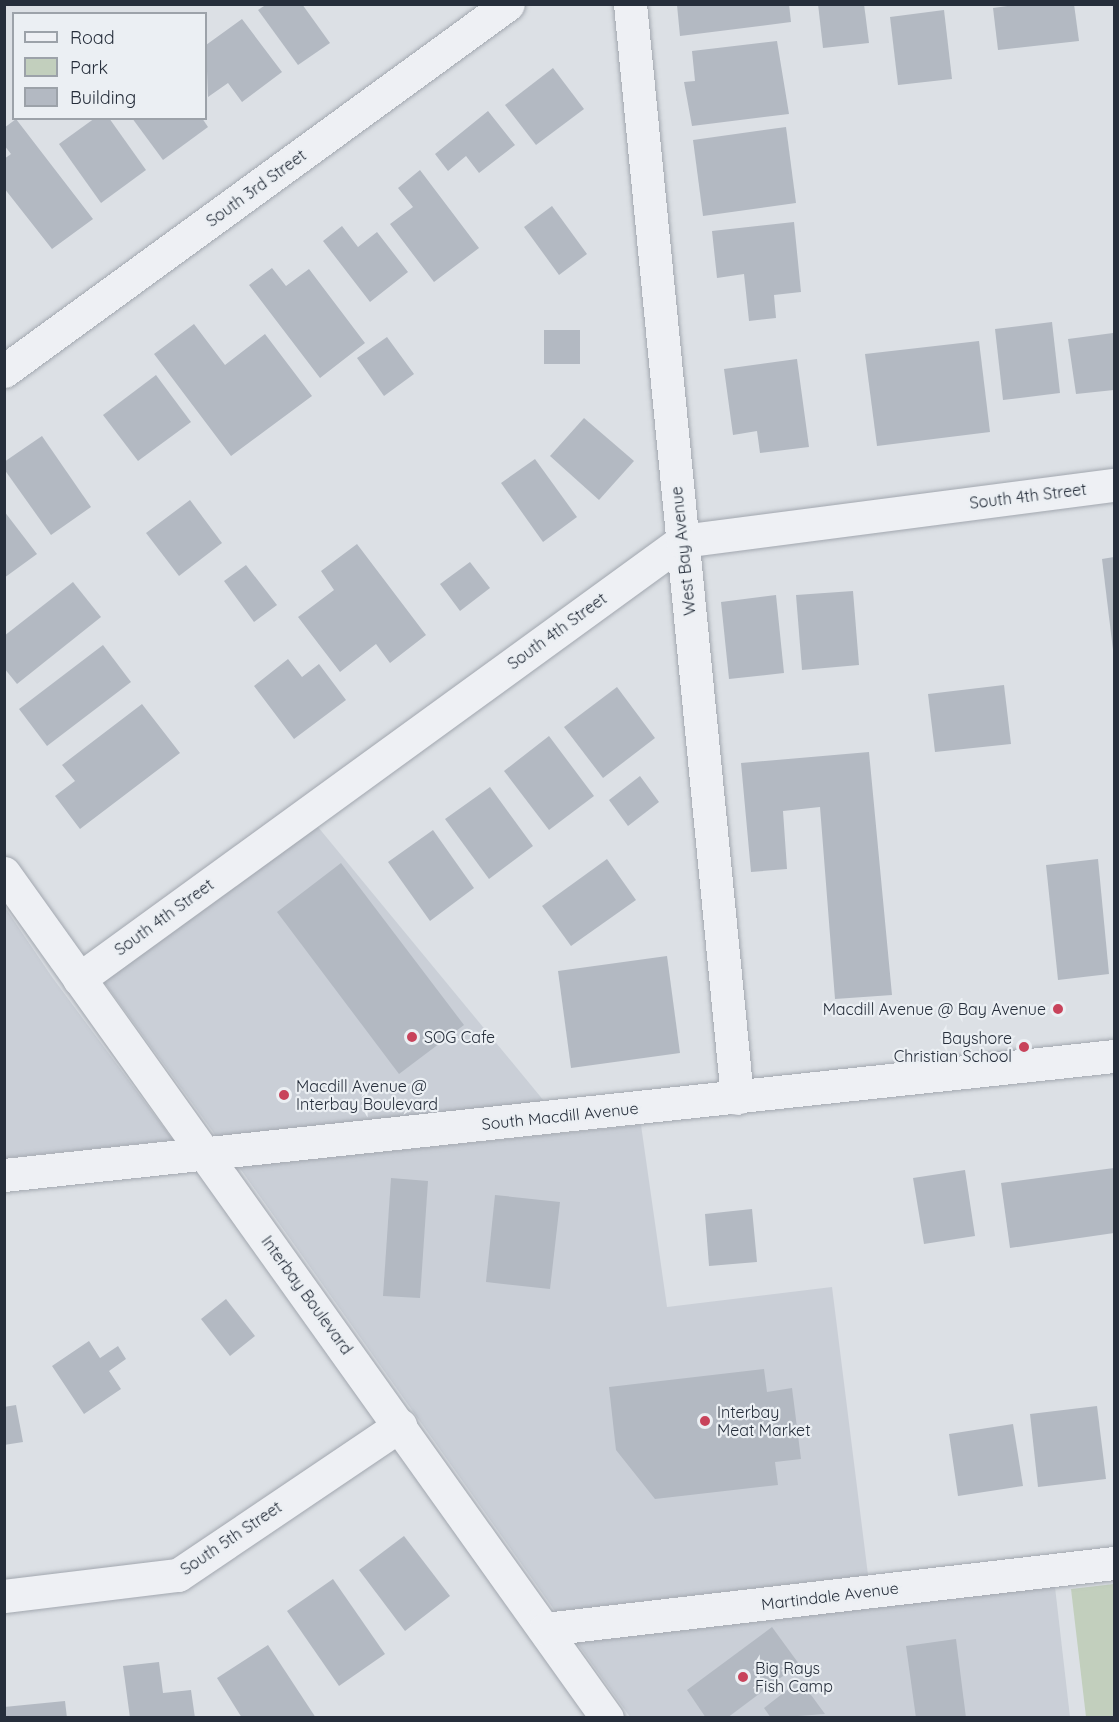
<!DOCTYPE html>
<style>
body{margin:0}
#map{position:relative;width:1119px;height:1722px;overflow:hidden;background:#dce0e5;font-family:Quicksand,sans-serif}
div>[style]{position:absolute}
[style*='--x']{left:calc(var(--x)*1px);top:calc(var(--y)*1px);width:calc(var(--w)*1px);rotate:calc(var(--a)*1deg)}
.built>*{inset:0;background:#cacfd7}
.green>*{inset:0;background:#c2cfbd}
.building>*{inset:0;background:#b3b9c2}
.roads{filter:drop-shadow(0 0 2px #a2a7af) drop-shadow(0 0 2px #a2a7af)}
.minor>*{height:33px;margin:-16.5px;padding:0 16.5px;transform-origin:16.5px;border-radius:16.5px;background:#eef0f4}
.dots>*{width:16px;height:16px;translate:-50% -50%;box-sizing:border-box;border:3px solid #ebeff3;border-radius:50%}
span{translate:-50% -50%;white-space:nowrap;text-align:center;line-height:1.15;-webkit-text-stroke:4.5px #ebeff3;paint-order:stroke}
.street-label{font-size:16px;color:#262e3b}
.poi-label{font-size:16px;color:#262e3b}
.right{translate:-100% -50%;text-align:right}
.left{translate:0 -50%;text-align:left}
.frame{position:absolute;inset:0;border:6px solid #262e3b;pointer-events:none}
.legend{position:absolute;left:12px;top:12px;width:195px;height:108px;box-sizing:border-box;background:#ebeff3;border:2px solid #9ca2a9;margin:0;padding:8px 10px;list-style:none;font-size:18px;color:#262e3b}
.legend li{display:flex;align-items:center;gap:12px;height:30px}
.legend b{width:30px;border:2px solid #9ca2a9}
</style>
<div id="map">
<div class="built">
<div style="clip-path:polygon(318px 827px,544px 1101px,216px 1136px,104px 982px)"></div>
<div style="clip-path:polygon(4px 906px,52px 977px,173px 1140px,5px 1158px)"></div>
<div style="clip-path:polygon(641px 1125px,667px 1307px,832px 1287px,868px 1575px,555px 1611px,239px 1167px)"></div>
<div style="clip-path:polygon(1055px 1587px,1070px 1717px,630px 1717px,577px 1643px)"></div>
</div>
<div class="green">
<div style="clip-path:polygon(1114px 1584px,1114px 1717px,1086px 1717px,1071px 1589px)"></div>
</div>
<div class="building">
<div style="clip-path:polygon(267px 4px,302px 4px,330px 43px,298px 65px,258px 10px)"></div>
<div style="clip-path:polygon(789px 4px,791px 22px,680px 36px,677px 5px)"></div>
<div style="clip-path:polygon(818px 4px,864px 4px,869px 43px,823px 48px)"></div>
<div style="clip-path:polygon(1022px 4px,1074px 4px,1079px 41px,998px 50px,993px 8px)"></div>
<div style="clip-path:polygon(944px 10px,952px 79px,898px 85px,890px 17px)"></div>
<div style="clip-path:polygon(242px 19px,282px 72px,242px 102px,228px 83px,208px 97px,206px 45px)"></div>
<div style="clip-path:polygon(777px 41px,789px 114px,692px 126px,684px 82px,695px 81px,692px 51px)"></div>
<div style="clip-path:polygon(553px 68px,584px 109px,536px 145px,505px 105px)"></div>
<div style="clip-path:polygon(488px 111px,515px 145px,479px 173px,466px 156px,448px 171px,435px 154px)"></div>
<div style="clip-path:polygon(95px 118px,109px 118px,146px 170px,101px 203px,59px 144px)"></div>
<div style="clip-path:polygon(132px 118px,202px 118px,208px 127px,163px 160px)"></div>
<div style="clip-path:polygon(16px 119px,93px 219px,52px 249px,4px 188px,4px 159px,11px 154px,4px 145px,4px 128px)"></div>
<div style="clip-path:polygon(786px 127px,796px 203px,703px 216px,693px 140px)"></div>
<div style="clip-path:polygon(420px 170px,479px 248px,434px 282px,390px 224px,413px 207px,398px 188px)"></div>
<div style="clip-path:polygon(552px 206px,587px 254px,559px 275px,524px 227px)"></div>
<div style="clip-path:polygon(794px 222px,801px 292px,774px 295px,776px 318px,749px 321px,744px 274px,717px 278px,712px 231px)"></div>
<div style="clip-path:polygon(342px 226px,358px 247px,377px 232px,408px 272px,370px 302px,323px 241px)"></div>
<div style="clip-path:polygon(272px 268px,286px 286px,309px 269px,365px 343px,320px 378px,249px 285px)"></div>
<div style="clip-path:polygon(1052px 322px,1060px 393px,1003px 400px,995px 329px)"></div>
<div style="clip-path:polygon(194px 324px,225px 365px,265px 334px,312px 396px,231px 456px,154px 354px)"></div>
<div style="clip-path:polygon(544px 330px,580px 330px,580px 364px,544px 364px)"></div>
<div style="clip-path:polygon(1113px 333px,1114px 390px,1076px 394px,1068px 339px)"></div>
<div style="clip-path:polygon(387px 337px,414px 374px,384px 396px,357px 358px)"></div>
<div style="clip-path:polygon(979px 341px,990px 432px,877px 446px,865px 354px)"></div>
<div style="clip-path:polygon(797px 359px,809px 447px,760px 453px,757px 431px,733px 435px,724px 369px)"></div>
<div style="clip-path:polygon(156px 375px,191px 422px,138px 461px,103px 415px)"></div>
<div style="clip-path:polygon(584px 418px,634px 461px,599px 500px,550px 456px)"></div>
<div style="clip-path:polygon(42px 436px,91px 507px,51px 535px,4px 469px,4px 462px)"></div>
<div style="clip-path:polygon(535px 459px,577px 517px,543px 542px,501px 483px)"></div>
<div style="clip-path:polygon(190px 500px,222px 543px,179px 576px,146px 533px)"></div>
<div style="clip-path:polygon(4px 511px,37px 554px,4px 578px)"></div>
<div style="clip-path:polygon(357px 544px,426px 635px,390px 663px,376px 644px,340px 672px,298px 617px,334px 590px,321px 571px)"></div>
<div style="clip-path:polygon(1114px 557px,1114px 650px,1113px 650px,1102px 559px)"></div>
<div style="clip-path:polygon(470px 562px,490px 588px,460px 611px,440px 584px)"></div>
<div style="clip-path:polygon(246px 565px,277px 605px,254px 622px,224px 581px)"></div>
<div style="clip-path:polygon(73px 582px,101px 617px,17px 684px,4px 668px,4px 636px)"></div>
<div style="clip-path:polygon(853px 591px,859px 665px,802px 670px,796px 595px)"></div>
<div style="clip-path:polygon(776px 595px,784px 673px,729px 679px,721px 602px)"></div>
<div style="clip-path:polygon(103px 645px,131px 682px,47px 746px,19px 709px)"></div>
<div style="clip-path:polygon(288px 659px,302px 677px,319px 664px,346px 700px,294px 739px,254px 686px)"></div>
<div style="clip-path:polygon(1004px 685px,1011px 744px,935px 752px,928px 694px)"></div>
<div style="clip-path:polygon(617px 687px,655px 738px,603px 778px,564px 727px)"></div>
<div style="clip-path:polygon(142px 704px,180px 753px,80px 829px,55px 796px,75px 781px,62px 765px)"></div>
<div style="clip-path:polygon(549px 736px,594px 796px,549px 830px,504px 771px)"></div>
<div style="clip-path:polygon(869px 752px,892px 995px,835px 999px,820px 807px,783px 811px,787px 869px,751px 872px,741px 763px)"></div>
<div style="clip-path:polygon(640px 776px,659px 802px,628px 826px,609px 800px)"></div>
<div style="clip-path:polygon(490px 787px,533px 846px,489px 879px,445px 819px)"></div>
<div style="clip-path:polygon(433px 830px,474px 888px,430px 921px,388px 862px)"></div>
<div style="clip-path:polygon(607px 859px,636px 900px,571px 946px,542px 906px)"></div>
<div style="clip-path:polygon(1098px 859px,1109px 974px,1058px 980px,1046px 865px)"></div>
<div style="clip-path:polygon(341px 863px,464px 1025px,399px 1074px,277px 912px)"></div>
<div style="clip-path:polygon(667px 956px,680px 1053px,571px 1068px,558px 971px)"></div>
<div style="clip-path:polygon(1114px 1168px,1114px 1233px,1010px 1248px,1001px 1183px)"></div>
<div style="clip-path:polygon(965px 1170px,975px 1236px,924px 1244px,913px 1178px)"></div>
<div style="clip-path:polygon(391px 1178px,428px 1181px,420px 1298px,383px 1296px)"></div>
<div style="clip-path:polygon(495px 1195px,560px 1202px,550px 1289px,486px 1282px)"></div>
<div style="clip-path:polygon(752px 1209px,757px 1262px,709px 1266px,705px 1214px)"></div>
<div style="clip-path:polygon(226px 1299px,255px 1336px,230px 1356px,201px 1319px)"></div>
<div style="clip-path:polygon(89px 1341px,100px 1358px,118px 1346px,126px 1359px,109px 1371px,121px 1389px,84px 1414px,52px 1366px)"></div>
<div style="clip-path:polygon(764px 1369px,767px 1392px,792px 1388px,801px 1459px,775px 1462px,778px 1485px,655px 1499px,616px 1450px,609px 1387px)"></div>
<div style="clip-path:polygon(16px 1405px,23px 1442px,4px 1445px,4px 1407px)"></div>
<div style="clip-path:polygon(1097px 1406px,1106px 1479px,1038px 1487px,1030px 1414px)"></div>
<div style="clip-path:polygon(1013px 1424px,1023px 1486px,958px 1496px,949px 1434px)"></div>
<div style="clip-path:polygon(404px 1536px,450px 1596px,405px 1631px,359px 1570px)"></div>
<div style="clip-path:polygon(333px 1579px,385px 1654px,339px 1686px,287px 1611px)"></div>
<div style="clip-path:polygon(772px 1627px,799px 1664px,727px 1718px,706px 1718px,687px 1690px)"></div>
<div style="clip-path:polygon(956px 1639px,966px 1718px,916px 1718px,906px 1646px)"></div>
<div style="clip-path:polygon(268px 1645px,316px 1718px,242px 1718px,217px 1678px)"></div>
<div style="clip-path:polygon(159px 1662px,163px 1693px,191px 1690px,195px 1718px,130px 1718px,123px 1666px)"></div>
<div style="clip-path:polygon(800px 1680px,825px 1714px,771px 1718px,764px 1708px)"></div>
<div style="clip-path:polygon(65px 1701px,67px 1718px,4px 1718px,4px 1707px)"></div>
</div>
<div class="roads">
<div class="minor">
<div style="--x:630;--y:4;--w:1099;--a:84.41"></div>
<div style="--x:4;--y:371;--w:623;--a:-36.06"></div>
<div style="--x:4;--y:873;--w:1038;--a:54.49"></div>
<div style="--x:79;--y:979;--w:745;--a:-35.99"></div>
<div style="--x:682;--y:541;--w:436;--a:-7.4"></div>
<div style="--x:4;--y:1175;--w:1116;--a:-6.12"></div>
<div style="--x:4;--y:1596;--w:175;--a:-6.9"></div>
<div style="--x:178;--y:1575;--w:268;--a:-34"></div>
<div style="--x:545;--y:1629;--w:573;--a:-6.62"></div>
</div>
</div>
<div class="dots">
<div style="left:1058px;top:1009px;background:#c8435b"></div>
<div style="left:412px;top:1037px;background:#c8435b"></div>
<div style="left:1024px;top:1047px;background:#c8435b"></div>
<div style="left:284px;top:1095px;background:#c8435b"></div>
<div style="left:705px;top:1421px;background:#c8435b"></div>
<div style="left:743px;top:1677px;background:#c8435b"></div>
</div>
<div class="street-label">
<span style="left:256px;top:188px;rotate:-36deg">South 3rd Street</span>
<span style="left:1028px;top:496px;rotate:-7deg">South 4th Street</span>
<span style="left:683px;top:551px;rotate:-96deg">West Bay Avenue</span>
<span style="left:557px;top:631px;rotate:-36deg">South 4th Street</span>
<span style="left:164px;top:917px;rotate:-36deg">South 4th Street</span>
<span style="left:560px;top:1116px;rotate:-6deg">South Macdill Avenue</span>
<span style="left:307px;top:1295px;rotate:54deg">Interbay Boulevard</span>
<span style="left:231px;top:1538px;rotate:-34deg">South 5th Street</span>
<span style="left:830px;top:1596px;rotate:-7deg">Martindale Avenue</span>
</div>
<div class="poi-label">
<span class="right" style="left:1046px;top:1009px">Macdill Avenue @ Bay Avenue</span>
<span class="left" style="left:424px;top:1037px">SOG Cafe</span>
<span class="right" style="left:1012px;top:1047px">Bayshore<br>Christian School</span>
<span class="left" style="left:296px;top:1095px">Macdill Avenue @<br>Interbay Boulevard</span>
<span class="left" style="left:717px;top:1421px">Interbay<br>Meat Market</span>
<span class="left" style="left:755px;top:1677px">Big Rays<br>Fish Camp</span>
</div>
<div class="frame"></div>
<ul class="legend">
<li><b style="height:8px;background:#eef0f4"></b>Road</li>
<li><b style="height:16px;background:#c2cfbd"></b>Park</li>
<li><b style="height:16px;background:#b3b9c2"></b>Building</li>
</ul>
</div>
